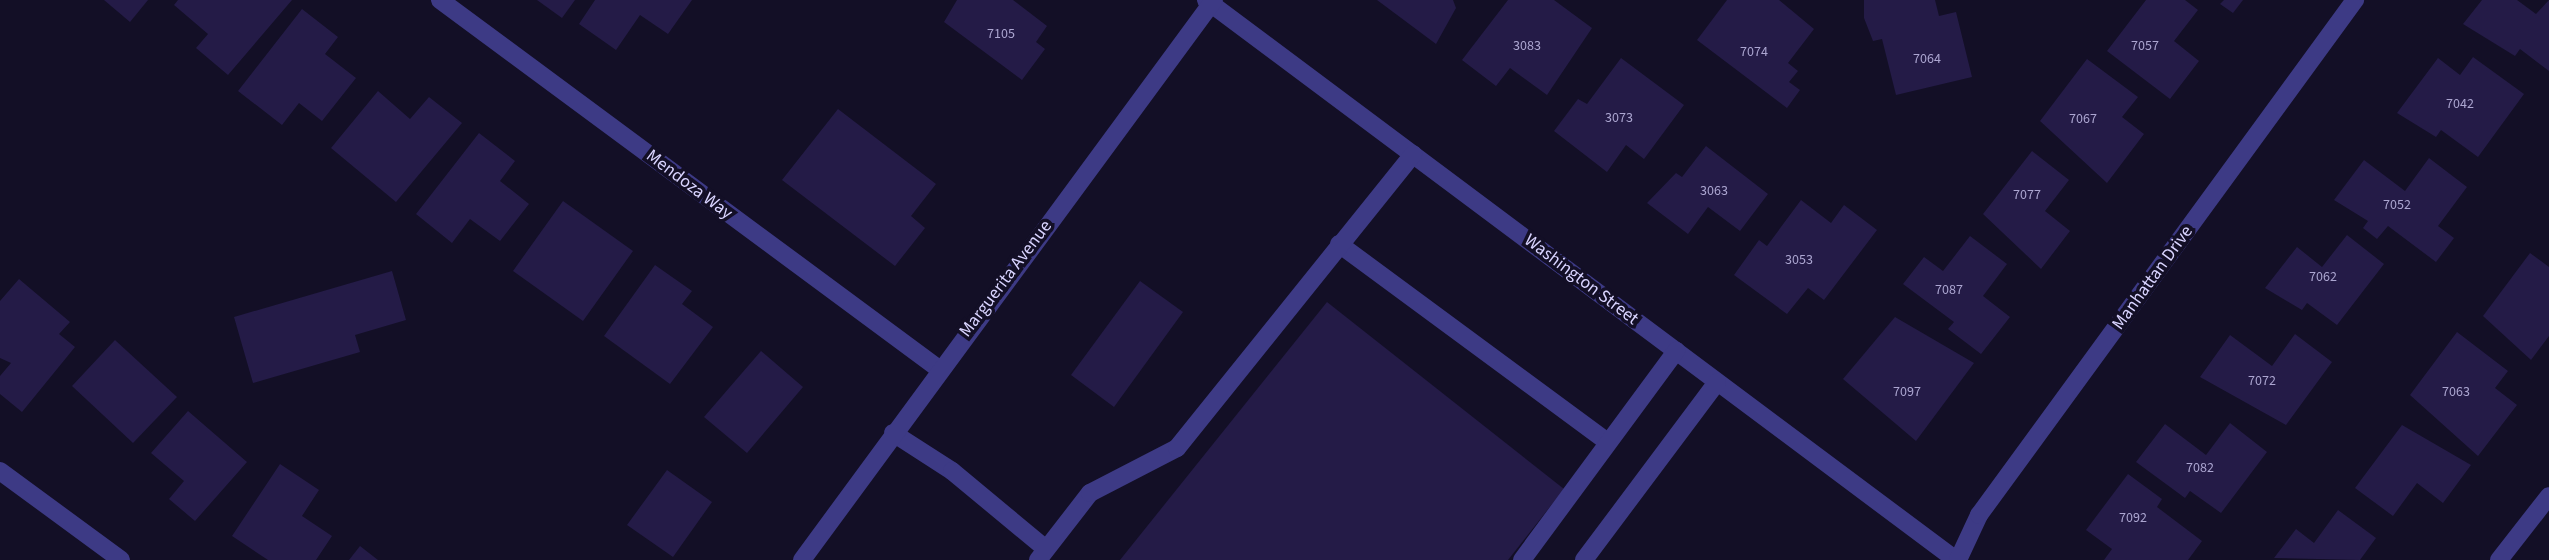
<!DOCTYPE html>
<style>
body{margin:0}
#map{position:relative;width:2549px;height:560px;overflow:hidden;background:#130f26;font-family:"Source Sans 3",sans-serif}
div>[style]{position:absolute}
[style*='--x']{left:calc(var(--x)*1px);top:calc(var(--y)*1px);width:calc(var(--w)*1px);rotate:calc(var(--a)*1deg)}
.building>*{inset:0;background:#241b47}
.minor>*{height:18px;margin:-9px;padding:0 9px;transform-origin:9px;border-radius:9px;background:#3d3a85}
span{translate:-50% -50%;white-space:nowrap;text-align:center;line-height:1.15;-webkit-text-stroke:7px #130f26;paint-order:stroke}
.number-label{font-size:14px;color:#aca6d1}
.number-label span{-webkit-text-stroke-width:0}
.street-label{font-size:18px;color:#d9d4ff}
</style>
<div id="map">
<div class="building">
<div style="clip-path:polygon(104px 0,148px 0,130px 22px)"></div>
<div style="clip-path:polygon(178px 0,292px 0,228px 75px,196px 48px,208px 34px,174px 5px)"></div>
<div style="clip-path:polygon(537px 0,575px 0,562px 18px)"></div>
<div style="clip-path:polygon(595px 0,692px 0,668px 34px,640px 15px,616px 50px,579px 24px)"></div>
<div style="clip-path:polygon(957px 0,1013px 0,1047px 26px,1036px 42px,1045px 49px,1022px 80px,944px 22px)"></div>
<div style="clip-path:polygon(1377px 0,1453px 0,1456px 8px,1436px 44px)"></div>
<div style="clip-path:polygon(1508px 0,1554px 0,1592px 28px,1547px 95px,1510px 68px,1496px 86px,1462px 60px)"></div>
<div style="clip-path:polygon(1727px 0,1779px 0,1814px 29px,1788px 63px,1798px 71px,1789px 82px,1800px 90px,1787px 108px,1697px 40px)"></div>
<div style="clip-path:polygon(1864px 0,1935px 0,1939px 16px,1956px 12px,1972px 77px,1896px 95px,1882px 39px,1873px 41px,1864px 18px)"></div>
<div style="clip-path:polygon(2146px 0,2185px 0,2198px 10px,2174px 41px,2199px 61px,2170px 99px,2107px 51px)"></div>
<div style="clip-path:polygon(2224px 0,2243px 0,2233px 13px,2220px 4px)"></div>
<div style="clip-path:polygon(2482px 0,2517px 0,2536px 14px,2549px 0,2549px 71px,2520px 49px,2515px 56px,2463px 24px)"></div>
<div style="clip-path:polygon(302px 9px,338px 37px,325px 54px,356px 78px,322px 121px,299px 103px,282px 125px,238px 91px)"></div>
<div style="clip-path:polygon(2473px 57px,2524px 94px,2478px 157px,2441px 130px,2436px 137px,2397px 113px,2438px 58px,2460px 75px)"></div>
<div style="clip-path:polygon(1621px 58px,1684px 105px,1644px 159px,1626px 145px,1607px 172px,1554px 131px,1578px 99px,1587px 104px)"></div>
<div style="clip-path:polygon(2087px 59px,2138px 97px,2122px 117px,2144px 134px,2107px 183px,2040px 121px)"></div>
<div style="clip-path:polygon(378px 91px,410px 119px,429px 97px,462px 123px,396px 202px,331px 148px)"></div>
<div style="clip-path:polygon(838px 109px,936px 184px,911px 216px,925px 228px,895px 266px,782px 180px)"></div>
<div style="clip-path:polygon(479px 133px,515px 161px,500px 181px,529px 204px,500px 241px,470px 219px,452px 243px,416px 214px)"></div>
<div style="clip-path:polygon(1706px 146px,1768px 194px,1740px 231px,1708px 207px,1688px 234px,1647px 203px,1676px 173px,1682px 177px)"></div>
<div style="clip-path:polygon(2032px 151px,2069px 180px,2045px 211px,2070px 231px,2041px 269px,1983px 214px)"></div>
<div style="clip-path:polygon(2429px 158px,2467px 187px,2438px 226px,2454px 238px,2436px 262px,2388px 226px,2377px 239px,2363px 228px,2368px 221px,2334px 200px,2364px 160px,2405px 191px)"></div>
<div style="clip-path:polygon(1801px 200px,1831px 223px,1844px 205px,1877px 230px,1824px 300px,1808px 288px,1787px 314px,1734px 275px,1759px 240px,1767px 246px)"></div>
<div style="clip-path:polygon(563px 201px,633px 251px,583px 321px,513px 271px)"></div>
<div style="clip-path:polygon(2347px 235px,2384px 264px,2337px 325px,2307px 303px,2302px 310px,2265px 288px,2297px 247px,2322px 267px)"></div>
<div style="clip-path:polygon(1970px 236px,2007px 264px,1983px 296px,2010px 317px,1981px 354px,1948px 329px,1954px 322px,1903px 284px,1924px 257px,1943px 271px)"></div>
<div style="clip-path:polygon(2530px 253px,2549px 267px,2549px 336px,2531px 360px,2483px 316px)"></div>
<div style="clip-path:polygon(655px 265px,692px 291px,682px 304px,713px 327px,670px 384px,604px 336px)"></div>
<div style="clip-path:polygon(392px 271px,406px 320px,355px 335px,360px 352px,253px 383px,234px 317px)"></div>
<div style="clip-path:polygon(19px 279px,70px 322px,59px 334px,75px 347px,22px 412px,0 394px,0 376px,11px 363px,0 358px,0 301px)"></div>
<div style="clip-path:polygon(1140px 281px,1183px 312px,1114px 407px,1071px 375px)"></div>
<div style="clip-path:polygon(1327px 302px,1564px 489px,1508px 560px,1120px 560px)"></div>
<div style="clip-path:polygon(1895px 317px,1974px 363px,1916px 441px,1843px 379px)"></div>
<div style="clip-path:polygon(2457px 332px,2508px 371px,2495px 388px,2517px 405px,2478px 456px,2410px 395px)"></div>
<div style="clip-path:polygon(2295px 334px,2332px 362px,2286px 425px,2200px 377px,2230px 335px,2272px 366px)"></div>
<div style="clip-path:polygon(115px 340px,177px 397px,133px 443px,72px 386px)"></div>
<div style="clip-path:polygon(761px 351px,803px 387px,747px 453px,704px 417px)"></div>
<div style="clip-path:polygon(188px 411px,247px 462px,195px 521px,169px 499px,184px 481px,151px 453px)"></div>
<div style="clip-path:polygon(2230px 423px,2267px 452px,2221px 513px,2190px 491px,2185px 498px,2136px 462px,2165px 424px,2206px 455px)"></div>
<div style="clip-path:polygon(2402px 425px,2471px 465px,2443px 503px,2417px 483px,2393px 516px,2355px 488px)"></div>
<div style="clip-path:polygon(280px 464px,319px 490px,302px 516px,332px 536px,316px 560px,268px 560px,232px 536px)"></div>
<div style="clip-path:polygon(667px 470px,712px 502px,673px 557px,627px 525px)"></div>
<div style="clip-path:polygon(2128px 474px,2162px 499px,2157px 507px,2202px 541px,2188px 560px,2104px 560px,2112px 549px,2086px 530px)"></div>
<div style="clip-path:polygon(2338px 510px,2376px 538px,2360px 560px,2274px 558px,2296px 529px,2314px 543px)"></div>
<div style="clip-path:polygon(360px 546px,378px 560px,349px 560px)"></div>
</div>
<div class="minor">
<div style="--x:440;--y:0;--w:621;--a:36.48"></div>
<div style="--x:1206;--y:0;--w:936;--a:36.75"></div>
<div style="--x:1339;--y:244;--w:332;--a:36.4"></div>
<div style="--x:893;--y:433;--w:70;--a:32.8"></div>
<div style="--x:952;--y:471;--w:122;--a:39.7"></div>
<div style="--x:0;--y:471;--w:150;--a:36.3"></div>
<div style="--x:802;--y:560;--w:695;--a:-53.66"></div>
<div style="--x:1038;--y:560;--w:85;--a:-52.2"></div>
<div style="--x:1090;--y:493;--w:98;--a:-27.3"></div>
<div style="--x:1177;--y:448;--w:377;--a:-51.2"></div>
<div style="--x:1522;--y:560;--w:260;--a:-53.6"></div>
<div style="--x:1584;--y:560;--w:222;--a:-53.2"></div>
<div style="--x:1958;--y:560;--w:50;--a:-65"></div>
<div style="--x:1979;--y:515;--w:638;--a:-53.87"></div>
<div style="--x:2499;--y:560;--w:81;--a:-52"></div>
</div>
<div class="number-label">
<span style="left:1001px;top:34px">7105</span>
<span style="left:1527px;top:46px">3083</span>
<span style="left:2145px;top:46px">7057</span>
<span style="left:1754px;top:52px">7074</span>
<span style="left:1927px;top:59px">7064</span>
<span style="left:2460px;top:104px">7042</span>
<span style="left:1619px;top:118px">3073</span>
<span style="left:2083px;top:119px">7067</span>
<span style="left:1714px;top:191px">3063</span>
<span style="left:2027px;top:195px">7077</span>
<span style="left:2397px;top:205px">7052</span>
<span style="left:1799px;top:260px">3053</span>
<span style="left:2323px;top:277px">7062</span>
<span style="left:1949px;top:290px">7087</span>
<span style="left:2262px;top:381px">7072</span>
<span style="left:1907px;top:392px">7097</span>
<span style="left:2456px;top:392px">7063</span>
<span style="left:2200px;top:468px">7082</span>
<span style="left:2133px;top:518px">7092</span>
</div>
<div class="street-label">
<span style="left:689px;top:185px;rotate:37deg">Mendoza Way</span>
<span style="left:2153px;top:278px;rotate:-54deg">Manhattan Drive</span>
<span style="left:1006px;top:279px;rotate:-53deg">Marguerita Avenue</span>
<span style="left:1581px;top:280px;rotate:37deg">Washington Street</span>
</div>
</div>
